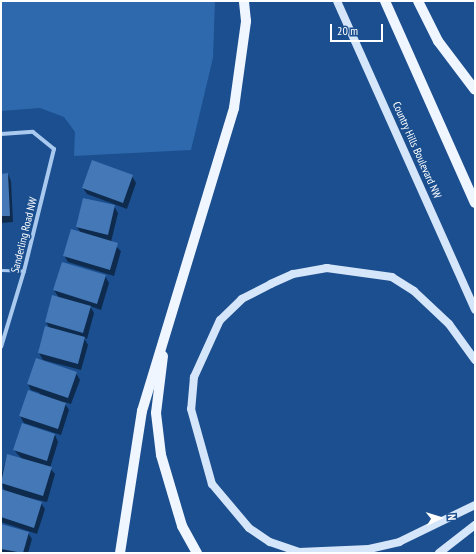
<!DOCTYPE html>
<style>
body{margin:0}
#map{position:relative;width:476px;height:554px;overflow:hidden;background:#1b4f8f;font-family:"PT Sans Narrow",sans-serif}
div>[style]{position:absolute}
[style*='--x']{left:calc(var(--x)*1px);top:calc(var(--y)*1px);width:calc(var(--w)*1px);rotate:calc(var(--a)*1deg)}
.green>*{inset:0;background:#2e69ad}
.shadow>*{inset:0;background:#0007}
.building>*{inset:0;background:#4478b7}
.lane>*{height:3px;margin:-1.5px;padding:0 1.5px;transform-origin:1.5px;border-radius:1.5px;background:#a9c9ee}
.street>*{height:4px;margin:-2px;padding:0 2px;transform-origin:2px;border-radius:2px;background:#a9c9ee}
.secondary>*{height:8px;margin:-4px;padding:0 4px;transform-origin:4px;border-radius:4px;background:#d6e6fa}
.primary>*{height:10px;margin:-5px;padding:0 5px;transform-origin:5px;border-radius:5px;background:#f0f6ff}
span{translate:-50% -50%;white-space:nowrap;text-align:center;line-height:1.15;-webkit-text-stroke:3.5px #1b4f8f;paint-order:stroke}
.street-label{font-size:11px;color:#fff}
.frame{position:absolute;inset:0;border:2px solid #fff;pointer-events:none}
.north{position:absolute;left:420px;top:498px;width:40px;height:40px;-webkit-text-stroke:3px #1b4f8f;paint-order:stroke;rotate:86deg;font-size:11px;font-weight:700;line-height:16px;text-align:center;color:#fff}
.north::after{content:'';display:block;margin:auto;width:14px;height:18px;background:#fff;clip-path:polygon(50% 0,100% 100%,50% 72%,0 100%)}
.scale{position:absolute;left:330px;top:24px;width:53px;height:18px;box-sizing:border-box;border:2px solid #fff;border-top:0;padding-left:5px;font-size:12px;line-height:14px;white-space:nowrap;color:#fff;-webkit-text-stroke:3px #1b4f8f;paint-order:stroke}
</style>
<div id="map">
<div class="green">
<div style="clip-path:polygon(1px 1px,215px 1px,213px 58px,191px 150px,74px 156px,75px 132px,64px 117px,40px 108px,1px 111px)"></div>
</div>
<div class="shadow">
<div style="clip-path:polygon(8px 174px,11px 181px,13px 222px,1px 223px,1px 175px)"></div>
<div style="clip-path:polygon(132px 176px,136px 183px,127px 209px,87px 194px,83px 188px)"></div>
<div style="clip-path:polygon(114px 206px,118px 213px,111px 242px,121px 251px,114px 276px,68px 262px,64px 255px,81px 233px,77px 227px)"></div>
<div style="clip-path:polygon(105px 276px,109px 283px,101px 310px,90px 306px,94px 313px,87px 339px,84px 338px,88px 345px,81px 370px,43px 360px,39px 353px,50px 329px,46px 322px,59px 298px,54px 290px)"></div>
<div style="clip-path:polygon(76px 373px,80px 380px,71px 404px,64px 402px,69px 410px,61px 435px,24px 423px,20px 416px,40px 393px,31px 390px,28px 384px)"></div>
<div style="clip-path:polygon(55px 435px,58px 442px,50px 468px,55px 474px,47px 502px,13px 494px,41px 503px,45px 509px,37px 534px,1px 522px,1px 490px,4px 491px,1px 477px,7px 455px,23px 460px,14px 450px)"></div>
<div style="clip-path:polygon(1px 525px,28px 533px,32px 539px,28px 553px,1px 553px)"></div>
</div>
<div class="building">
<div style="clip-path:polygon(92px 160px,133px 175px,123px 203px,82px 188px)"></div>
<div style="clip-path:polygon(8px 173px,10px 216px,1px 216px,1px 174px)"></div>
<div style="clip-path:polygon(83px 198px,115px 205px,108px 235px,76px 227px)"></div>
<div style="clip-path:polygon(71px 229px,118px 243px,110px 270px,63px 256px)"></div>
<div style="clip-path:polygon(62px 262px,106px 275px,97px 304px,53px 290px)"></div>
<div style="clip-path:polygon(52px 295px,91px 306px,83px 333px,45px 322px)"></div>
<div style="clip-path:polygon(45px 326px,85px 337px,78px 364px,38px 353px)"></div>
<div style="clip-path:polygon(36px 358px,77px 372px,68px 398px,27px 384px)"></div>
<div style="clip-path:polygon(28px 390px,66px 403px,58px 429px,19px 416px)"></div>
<div style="clip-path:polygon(22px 423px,55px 434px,47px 461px,13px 450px)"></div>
<div style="clip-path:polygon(7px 454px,52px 467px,43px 496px,1px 483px)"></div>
<div style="clip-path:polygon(1px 489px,42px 502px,34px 528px,1px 517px)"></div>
<div style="clip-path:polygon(1px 524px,29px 532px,23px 553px,1px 549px)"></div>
</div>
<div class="lane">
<div style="--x:1;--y:270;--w:23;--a:2"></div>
</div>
<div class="street">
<div style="--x:1;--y:134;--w:32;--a:-4"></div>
<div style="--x:33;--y:132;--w:27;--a:39"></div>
<div style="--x:54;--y:149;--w:126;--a:103.8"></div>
<div style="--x:24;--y:271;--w:79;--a:106.8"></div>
</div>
<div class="secondary">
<div style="--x:337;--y:1;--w:338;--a:65.9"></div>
<div style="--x:475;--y:360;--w:44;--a:-125.8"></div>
<div style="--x:449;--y:324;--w:48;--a:-136.7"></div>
<div style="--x:414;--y:291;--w:26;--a:-148"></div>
<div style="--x:392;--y:277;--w:66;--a:-172.1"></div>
<div style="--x:327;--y:268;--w:35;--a:170"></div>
<div style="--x:293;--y:274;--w:24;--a:156"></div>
<div style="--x:271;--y:284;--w:33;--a:153"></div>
<div style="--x:242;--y:299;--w:30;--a:136"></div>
<div style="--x:220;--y:320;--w:63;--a:114.5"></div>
<div style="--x:194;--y:377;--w:32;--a:95"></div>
<div style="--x:191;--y:409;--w:78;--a:74.4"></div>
<div style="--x:212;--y:484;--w:57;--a:49.9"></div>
<div style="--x:249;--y:528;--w:25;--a:34"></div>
<div style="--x:270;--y:542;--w:31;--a:19"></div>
<div style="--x:299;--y:552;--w:70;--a:-2.5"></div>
<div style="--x:369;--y:549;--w:31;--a:-13"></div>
<div style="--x:399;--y:542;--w:85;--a:-26"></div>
<div style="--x:439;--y:553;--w:46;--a:-37.9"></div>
</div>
<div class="primary">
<div style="--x:385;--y:1;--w:221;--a:66"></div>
<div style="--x:418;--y:1;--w:45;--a:63.4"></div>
<div style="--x:438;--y:41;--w:61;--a:52.9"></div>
<div style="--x:163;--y:356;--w:57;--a:97"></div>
<div style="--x:156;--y:413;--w:42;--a:83.2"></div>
<div style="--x:161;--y:455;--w:74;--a:73.5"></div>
<div style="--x:182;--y:526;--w:31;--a:61"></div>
<div style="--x:120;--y:553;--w:144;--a:-81.2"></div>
<div style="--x:142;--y:411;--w:317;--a:-73.1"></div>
<div style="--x:234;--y:108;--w:88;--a:-82.1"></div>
<div style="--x:246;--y:21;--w:20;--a:-96"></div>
</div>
<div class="street-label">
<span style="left:417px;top:150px;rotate:66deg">Country Hills Boulevard NW</span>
<span style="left:24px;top:235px;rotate:-76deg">Sanderling Road NW</span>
</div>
<div class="frame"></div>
<div class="north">N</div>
<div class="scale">20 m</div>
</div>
